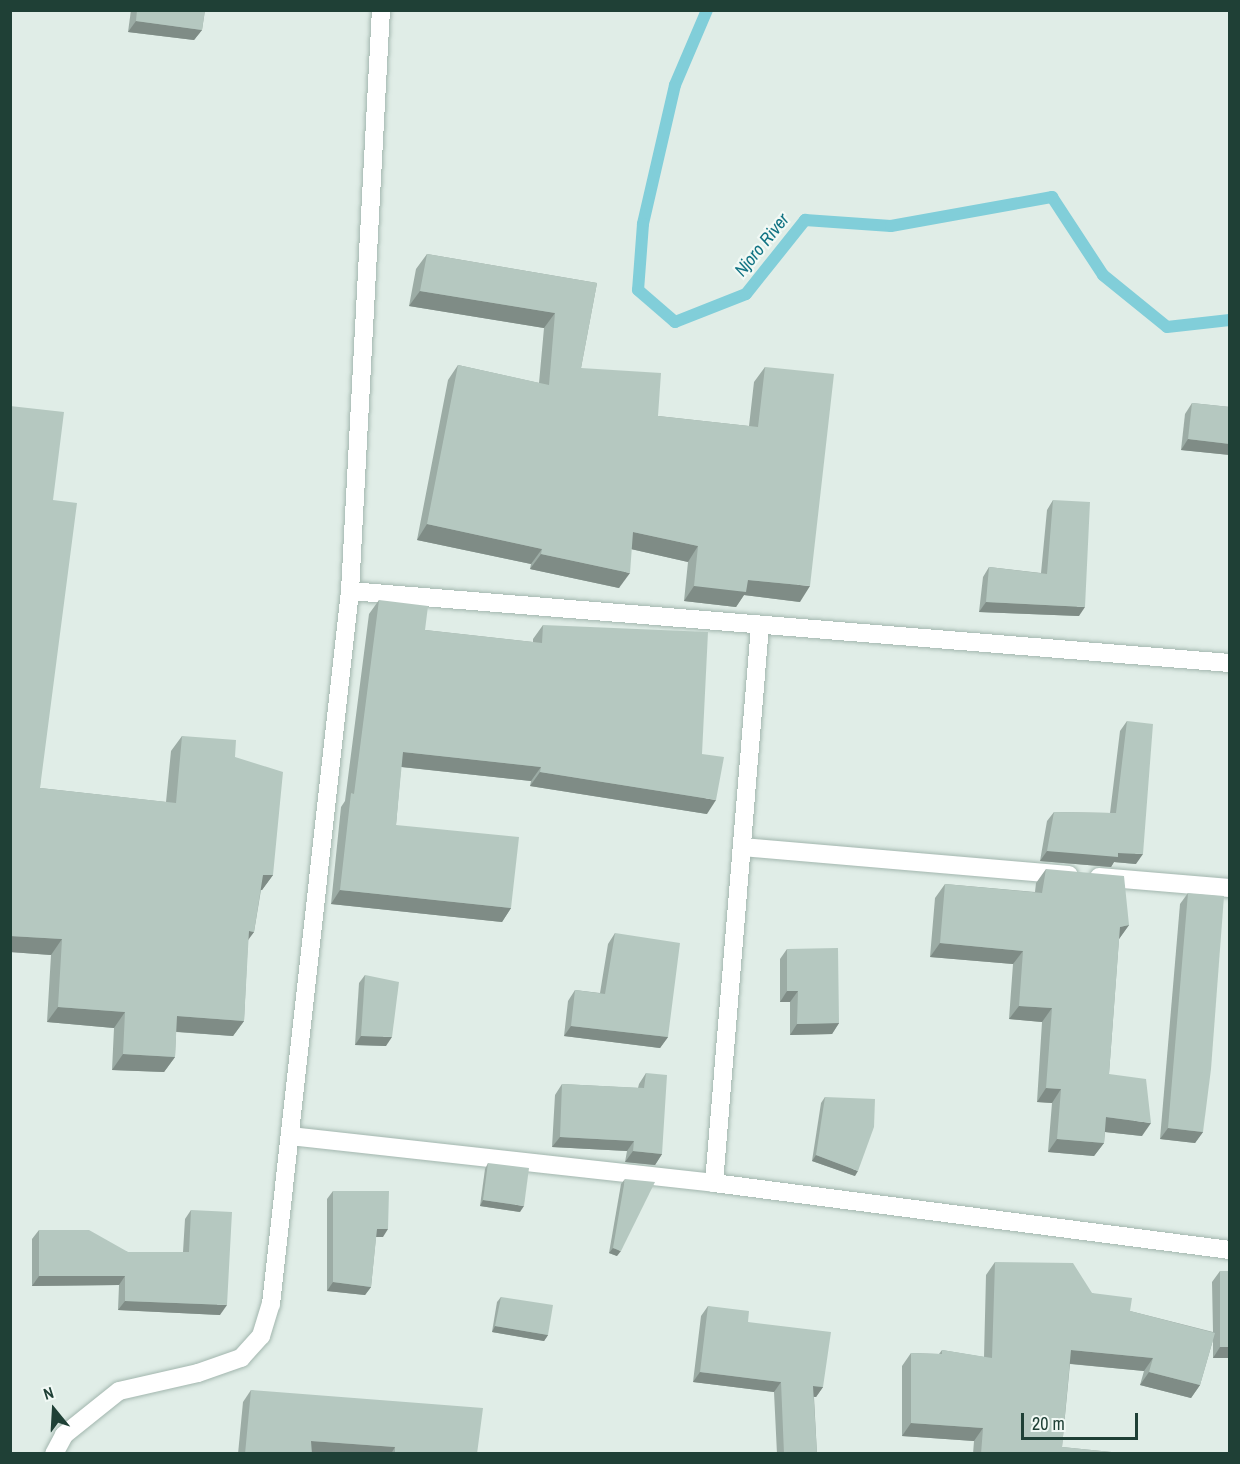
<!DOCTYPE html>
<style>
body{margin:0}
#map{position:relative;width:1240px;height:1464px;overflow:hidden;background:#e0ede7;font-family:"Archivo Narrow",sans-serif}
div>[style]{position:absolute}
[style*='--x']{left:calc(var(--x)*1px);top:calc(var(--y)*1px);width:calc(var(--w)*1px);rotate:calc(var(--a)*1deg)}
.stream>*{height:12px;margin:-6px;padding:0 6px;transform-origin:6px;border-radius:6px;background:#81ced9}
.roads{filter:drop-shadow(0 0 2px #a2b6ae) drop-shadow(0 0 2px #a2b6ae)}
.minor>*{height:18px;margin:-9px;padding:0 9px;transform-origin:9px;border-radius:9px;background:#fff}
.wall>*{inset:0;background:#9caca5}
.shaded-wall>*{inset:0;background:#7f8c86}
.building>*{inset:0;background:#b5c8c0}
span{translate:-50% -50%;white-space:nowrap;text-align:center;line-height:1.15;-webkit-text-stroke:4.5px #f1f9f5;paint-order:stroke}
.water-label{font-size:18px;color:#117383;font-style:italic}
.frame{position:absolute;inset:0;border:12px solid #1f4036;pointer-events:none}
.north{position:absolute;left:24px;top:1380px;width:60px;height:60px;-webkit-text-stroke:4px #f1f9f5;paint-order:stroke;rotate:342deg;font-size:16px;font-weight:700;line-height:24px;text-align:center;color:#1f4036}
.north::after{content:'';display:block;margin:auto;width:21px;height:27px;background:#1f4036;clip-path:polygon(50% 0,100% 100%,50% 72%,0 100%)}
.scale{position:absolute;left:1021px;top:1413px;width:117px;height:27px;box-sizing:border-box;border:3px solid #1f4036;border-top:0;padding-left:8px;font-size:18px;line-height:21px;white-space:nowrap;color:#1f4036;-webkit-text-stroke:4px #f1f9f5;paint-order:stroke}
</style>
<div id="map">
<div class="stream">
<div style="--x:707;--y:10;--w:82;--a:113.1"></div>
<div style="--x:675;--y:85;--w:143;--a:103"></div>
<div style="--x:643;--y:224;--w:66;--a:94.3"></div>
<div style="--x:638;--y:290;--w:49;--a:40.9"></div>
<div style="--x:675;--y:322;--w:76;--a:-21.5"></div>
<div style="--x:746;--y:294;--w:95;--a:-51.4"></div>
<div style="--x:805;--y:220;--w:86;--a:4"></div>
<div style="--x:891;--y:226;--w:164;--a:-10.2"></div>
<div style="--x:1052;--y:197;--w:93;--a:56.8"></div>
<div style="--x:1103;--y:275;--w:82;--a:39.1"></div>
<div style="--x:1167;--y:327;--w:63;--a:-6.3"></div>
</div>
<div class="roads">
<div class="minor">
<div style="--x:350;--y:591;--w:883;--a:4.68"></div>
<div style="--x:742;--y:847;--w:328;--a:4.9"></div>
<div style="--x:1099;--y:877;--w:131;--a:4.8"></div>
<div style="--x:290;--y:1136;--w:427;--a:6.3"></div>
<div style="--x:714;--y:1183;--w:520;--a:7.4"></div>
<div style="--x:714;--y:1183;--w:559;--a:-85.28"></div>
<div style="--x:54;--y:1454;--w:21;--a:-62"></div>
<div style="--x:64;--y:1435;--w:70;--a:-38.7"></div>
<div style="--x:119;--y:1391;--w:81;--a:-12.8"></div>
<div style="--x:198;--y:1373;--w:46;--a:-19.2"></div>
<div style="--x:241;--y:1358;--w:30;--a:-48"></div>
<div style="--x:261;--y:1336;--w:34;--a:-73"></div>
<div style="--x:271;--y:1304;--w:717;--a:-83.68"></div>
<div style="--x:350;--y:591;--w:582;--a:-86.95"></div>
</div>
</div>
<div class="wall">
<div style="clip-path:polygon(131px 10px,205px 10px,202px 30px,194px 40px,128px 32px)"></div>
<div style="clip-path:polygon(427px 254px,597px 283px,581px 368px,658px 416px,749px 426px,754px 382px,765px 367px,800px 602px,744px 595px,736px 607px,684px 601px,688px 562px,631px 549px,619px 588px,530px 569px,531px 564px,417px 540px,448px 380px,458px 365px,539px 383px,544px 328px,409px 306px,416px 269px)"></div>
<div style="clip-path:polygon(1192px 403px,1230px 407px,1230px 455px,1181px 450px,1185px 414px)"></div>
<div style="clip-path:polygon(10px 406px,53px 500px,40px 788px,166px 802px,171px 751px,182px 736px,235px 757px,273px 875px,262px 890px,261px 890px,254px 932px,248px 939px,244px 1021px,233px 1036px,176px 1032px,175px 1057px,164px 1072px,112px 1070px,114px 1028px,47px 1022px,51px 955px,10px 952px)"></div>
<div style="clip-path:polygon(1053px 500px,1079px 616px,979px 612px,983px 577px,989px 567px,1041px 573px,1047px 510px)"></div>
<div style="clip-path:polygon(379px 600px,425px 630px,533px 642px,533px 639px,543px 625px,702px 754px,707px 814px,530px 786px,531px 781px,401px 767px,396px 825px,511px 908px,502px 922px,331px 904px,341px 807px,345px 801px,369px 614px)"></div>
<div style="clip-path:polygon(1127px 721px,1136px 864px,1114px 862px,1111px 867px,1040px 861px,1047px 821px,1054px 812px,1110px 813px,1120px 731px)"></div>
<div style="clip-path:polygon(1046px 869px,1129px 925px,1119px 939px,1109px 1074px,1142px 1136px,1105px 1132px,1104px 1143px,1094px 1156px,1048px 1152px,1052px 1103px,1037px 1102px,1042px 1022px,1009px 1019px,1013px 964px,930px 957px,935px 898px,945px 884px,1035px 892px,1036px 883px)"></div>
<div style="clip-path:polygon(1188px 893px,1203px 1132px,1195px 1143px,1160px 1139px,1180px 904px)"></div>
<div style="clip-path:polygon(615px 933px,668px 1037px,660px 1048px,564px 1036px,568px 1001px,575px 990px,600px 993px,608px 944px)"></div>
<div style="clip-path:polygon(787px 949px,839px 1023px,832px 1034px,790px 1035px,790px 1002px,780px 1002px,780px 959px)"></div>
<div style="clip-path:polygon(365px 975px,386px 1046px,355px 1045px,359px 983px)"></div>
<div style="clip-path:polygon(646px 1073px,662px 1154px,655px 1165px,625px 1162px,627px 1151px,552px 1147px,555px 1095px,562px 1084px,638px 1088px,639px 1084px)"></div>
<div style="clip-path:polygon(825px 1097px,855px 1176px,812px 1161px,821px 1103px)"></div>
<div style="clip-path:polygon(488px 1163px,520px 1212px,480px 1206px,485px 1169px)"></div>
<div style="clip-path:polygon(625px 1179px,617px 1256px,609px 1253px,621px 1184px)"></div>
<div style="clip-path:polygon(333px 1191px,383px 1237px,376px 1237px,371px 1287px,365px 1295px,327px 1291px,327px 1199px)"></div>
<div style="clip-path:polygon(191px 1210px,220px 1315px,118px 1310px,119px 1285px,32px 1286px,32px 1239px,39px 1230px,128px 1252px,183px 1252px,185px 1219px)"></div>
<div style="clip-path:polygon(995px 1262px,1092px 1293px,1130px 1311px,1213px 1332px,1212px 1282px,1220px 1271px,1230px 1358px,1213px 1358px,1213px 1340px,1200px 1385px,1191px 1398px,1140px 1385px,1144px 1371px,1070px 1364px,1062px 1447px,1131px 1454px,973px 1454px,974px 1441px,902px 1436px,902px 1366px,911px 1353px,939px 1354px,942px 1350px,984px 1357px,986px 1275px)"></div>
<div style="clip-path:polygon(501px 1297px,548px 1335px,544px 1341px,492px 1332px,497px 1302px)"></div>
<div style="clip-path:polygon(708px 1306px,748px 1322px,823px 1387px,816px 1397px,814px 1397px,817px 1454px,777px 1454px,774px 1392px,693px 1382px,701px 1316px)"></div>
<div style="clip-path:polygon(251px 1390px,477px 1454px,238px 1454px,243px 1402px)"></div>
</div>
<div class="shaded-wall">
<div style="clip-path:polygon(136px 21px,202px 30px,194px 40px,128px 32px)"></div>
<div style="clip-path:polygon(420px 291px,555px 313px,544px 328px,409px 306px)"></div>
<div style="clip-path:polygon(1188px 439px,1230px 444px,1230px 455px,1181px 450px)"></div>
<div style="clip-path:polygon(427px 524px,542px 549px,531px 564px,417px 540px)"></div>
<div style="clip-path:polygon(633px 532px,698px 546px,688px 562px,622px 547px)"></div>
<div style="clip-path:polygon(541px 554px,630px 573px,619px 588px,530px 569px)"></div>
<div style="clip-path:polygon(748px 580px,810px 586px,800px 602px,744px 595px,736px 607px,684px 601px,694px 586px)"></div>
<div style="clip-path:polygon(986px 602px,1085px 607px,1079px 616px,979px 612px)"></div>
<div style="clip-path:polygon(403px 752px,541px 767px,531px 781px,393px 766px)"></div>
<div style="clip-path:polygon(540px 772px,716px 800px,707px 814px,530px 786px)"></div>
<div style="clip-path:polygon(1047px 851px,1118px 853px,1143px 854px,1136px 864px,1114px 862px,1111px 867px,1040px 861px)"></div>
<div style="clip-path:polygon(263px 875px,273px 875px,262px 890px,253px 891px)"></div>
<div style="clip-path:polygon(340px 890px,511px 908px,502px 922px,331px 904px)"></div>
<div style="clip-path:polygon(1129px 925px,1119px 939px,1110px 940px,1120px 927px)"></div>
<div style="clip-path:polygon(249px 931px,254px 932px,243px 947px)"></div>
<div style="clip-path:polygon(10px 936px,62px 939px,51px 955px,10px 952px)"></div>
<div style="clip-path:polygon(940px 943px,1023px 951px,1013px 964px,930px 957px)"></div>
<div style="clip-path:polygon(787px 991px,798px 991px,790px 1002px,780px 1002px)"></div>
<div style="clip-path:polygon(1019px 1006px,1052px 1008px,1042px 1022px,1009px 1019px)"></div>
<div style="clip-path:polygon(58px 1007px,125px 1012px,114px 1028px,47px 1022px)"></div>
<div style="clip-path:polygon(177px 1016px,244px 1021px,233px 1036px,166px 1031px)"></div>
<div style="clip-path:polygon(839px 1023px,832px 1034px,790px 1035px,797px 1024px)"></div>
<div style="clip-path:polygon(571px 1026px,668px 1037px,660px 1048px,564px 1036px)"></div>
<div style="clip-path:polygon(361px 1036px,392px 1037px,386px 1046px,355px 1045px)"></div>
<div style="clip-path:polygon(123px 1054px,175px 1057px,164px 1072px,112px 1070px)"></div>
<div style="clip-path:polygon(1046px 1088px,1061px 1089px,1052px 1103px,1037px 1102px)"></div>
<div style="clip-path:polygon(1106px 1117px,1151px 1123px,1142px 1136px,1096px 1131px)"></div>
<div style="clip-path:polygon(1168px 1128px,1203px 1132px,1195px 1143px,1160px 1139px)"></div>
<div style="clip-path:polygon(560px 1137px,634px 1141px,627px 1151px,552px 1147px)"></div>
<div style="clip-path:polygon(1057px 1139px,1104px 1143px,1094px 1156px,1048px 1152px)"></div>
<div style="clip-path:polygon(633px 1151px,662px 1154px,655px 1165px,625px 1162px)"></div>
<div style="clip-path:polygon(816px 1155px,858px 1171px,855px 1176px,812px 1161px)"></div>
<div style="clip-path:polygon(483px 1200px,524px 1206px,520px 1212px,480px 1206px)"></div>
<div style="clip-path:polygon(377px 1229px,388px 1229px,383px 1237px,371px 1237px)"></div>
<div style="clip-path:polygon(613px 1248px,621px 1251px,617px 1256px,609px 1253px)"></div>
<div style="clip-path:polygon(39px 1276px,125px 1276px,119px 1285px,32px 1286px)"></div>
<div style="clip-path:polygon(333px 1282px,371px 1287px,365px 1295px,327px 1291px)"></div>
<div style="clip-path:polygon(125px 1301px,227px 1305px,220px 1315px,118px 1310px)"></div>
<div style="clip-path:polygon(495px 1326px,548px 1335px,544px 1341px,492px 1332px)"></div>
<div style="clip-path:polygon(1220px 1347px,1230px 1347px,1230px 1358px,1213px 1358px)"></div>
<div style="clip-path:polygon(1071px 1350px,1153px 1358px,1144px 1371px,1062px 1363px)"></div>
<div style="clip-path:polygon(700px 1372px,781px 1382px,774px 1392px,693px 1382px)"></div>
<div style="clip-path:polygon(1149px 1372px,1200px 1385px,1191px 1398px,1140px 1385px)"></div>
<div style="clip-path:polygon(813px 1386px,823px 1387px,816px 1397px,806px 1396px)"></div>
<div style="clip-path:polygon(911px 1423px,983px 1428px,974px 1441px,902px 1436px)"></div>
<div style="clip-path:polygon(311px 1441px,395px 1447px,391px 1454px,320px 1454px,303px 1452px)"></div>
</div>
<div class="building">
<div style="clip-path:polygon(137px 10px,205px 10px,202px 30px,136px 21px)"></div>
<div style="clip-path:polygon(427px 254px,597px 283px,581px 368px,661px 373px,658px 416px,758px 427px,765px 367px,834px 374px,810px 586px,748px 580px,746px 592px,694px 586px,698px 546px,633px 532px,630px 573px,541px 554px,542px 549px,427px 524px,458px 365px,549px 385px,555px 313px,420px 291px)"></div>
<div style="clip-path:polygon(1192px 403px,1230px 407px,1230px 444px,1188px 439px)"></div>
<div style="clip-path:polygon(10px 406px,64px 412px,53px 500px,77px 503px,40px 788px,176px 803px,182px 736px,236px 740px,235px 757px,283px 772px,273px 875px,263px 875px,254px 932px,249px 931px,244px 1021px,177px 1016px,175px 1057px,123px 1054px,125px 1012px,58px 1007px,62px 939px,10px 936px)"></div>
<div style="clip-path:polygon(1053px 500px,1090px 502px,1085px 607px,986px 602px,989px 567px,1047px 574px)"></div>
<div style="clip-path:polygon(379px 600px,428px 606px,425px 630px,542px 643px,543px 625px,708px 632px,702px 754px,724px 757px,716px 800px,540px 772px,541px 767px,403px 752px,396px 825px,519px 837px,511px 908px,340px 890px,351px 793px,354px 794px)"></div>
<div style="clip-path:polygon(1127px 721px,1153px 724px,1143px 854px,1118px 853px,1118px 857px,1047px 851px,1054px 812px,1116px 813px)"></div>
<div style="clip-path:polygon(1046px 869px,1124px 876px,1129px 925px,1120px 927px,1109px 1074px,1146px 1079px,1151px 1123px,1106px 1117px,1104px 1143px,1057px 1139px,1061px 1089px,1046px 1088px,1052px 1008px,1019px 1006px,1023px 951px,940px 943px,945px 884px,1042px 893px)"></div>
<div style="clip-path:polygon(1188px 893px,1224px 896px,1211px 1069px,1203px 1132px,1168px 1128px)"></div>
<div style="clip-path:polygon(615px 933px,680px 943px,668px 1037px,571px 1026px,575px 990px,605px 994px)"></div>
<div style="clip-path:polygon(838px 948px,839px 1023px,797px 1024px,798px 991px,787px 991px,787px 949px)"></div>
<div style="clip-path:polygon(365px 975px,399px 982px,392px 1037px,361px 1036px)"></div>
<div style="clip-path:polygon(646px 1073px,667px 1075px,662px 1154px,633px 1151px,634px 1141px,560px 1137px,562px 1084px,644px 1088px)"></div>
<div style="clip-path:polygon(825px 1097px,875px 1099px,874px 1127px,858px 1171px,816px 1155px)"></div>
<div style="clip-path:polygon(488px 1163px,529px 1168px,524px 1206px,483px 1200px)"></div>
<div style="clip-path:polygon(625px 1179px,655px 1182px,621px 1251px,613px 1248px)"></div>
<div style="clip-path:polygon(333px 1191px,389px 1191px,388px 1229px,377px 1229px,371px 1287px,333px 1282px)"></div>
<div style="clip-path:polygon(191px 1210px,232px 1212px,227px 1305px,125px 1301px,125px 1276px,39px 1276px,39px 1230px,89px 1230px,128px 1252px,189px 1252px)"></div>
<div style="clip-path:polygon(995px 1262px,1073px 1263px,1092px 1293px,1132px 1298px,1130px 1311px,1215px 1333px,1200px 1385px,1149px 1372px,1153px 1358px,1071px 1350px,1062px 1447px,1131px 1454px,981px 1454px,983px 1428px,911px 1423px,911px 1353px,942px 1354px,942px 1350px,992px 1358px)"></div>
<div style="clip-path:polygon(1220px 1271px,1230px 1271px,1230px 1347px,1220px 1347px)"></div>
<div style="clip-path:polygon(501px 1297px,553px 1305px,548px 1335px,495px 1326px)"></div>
<div style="clip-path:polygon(708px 1306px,749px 1311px,748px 1322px,831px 1332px,823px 1387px,813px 1386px,817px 1454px,784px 1454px,781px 1382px,700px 1372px)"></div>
<div style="clip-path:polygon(251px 1390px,483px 1408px,477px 1454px,395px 1454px,395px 1447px,311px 1441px,312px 1454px,245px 1454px)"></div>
</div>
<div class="water-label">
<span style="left:762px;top:245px;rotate:-51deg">Njoro River</span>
</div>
<div class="frame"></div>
<div class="north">N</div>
<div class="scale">20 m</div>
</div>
